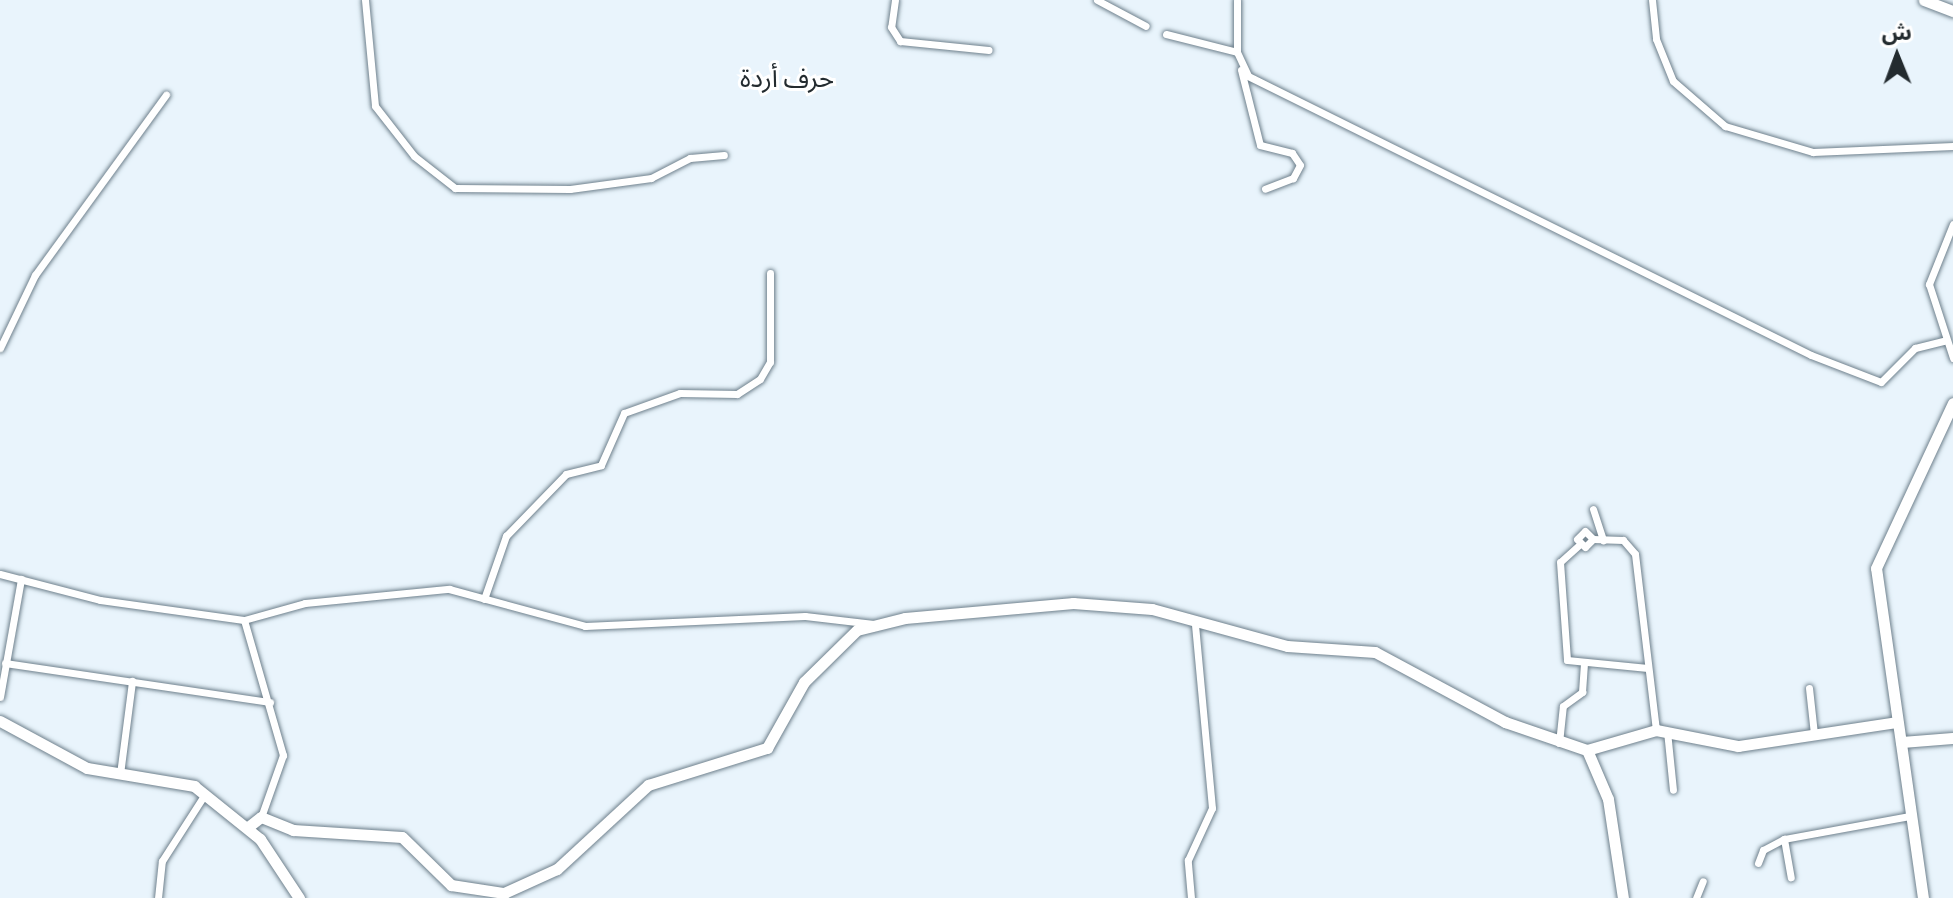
<!DOCTYPE html>
<meta charset="utf-8">
<style>
body{margin:0}
#map{position:relative;width:1953px;height:898px;overflow:hidden;background:#e9f4fc;font-family:"Titillium Web","Noto Sans Arabic",sans-serif}
div>[style]{position:absolute}
[style*='--x']{left:calc(var(--x)*1px);top:calc(var(--y)*1px);width:calc(var(--w)*1px);rotate:calc(var(--a)*1deg)}
.roads{filter:drop-shadow(0 0 2px #6e808c) drop-shadow(0 0 2px #6e808c)}
.street>*{height:7px;margin:-3.5px;padding:0 3.5px;transform-origin:3.5px;border-radius:3.5px;background:#fff}
.secondary>*{height:11px;margin:-5.5px;padding:0 5.5px;transform-origin:5.5px;border-radius:5.5px;background:#fff}
span{translate:-50% -50%;white-space:nowrap;text-align:center;line-height:1.15;-webkit-text-stroke:6px #fff;paint-order:stroke}
.quarter-label{font-size:26px;color:#232b2f}
.north{position:absolute;left:1857px;top:16px;width:80px;height:80px;-webkit-text-stroke:6px #fff;paint-order:stroke;rotate:359deg;font-size:22px;font-weight:700;line-height:32px;text-align:center;color:#232b2f}
.north::after{content:'';display:block;margin:auto;width:28px;height:36px;background:#232b2f;clip-path:polygon(50% 0,100% 100%,50% 72%,0 100%)}
</style>
<div id="map">
<div class="roads">
<div class="street">
<div style="--x:365;--y:0;--w:106;--a:84.6"></div>
<div style="--x:375;--y:106;--w:63;--a:52"></div>
<div style="--x:414;--y:156;--w:52;--a:38"></div>
<div style="--x:455;--y:188;--w:115;--a:0.5"></div>
<div style="--x:570;--y:189;--w:82;--a:-7.7"></div>
<div style="--x:651;--y:178;--w:44;--a:-27.1"></div>
<div style="--x:690;--y:158;--w:34;--a:-5"></div>
<div style="--x:895;--y:0;--w:27;--a:98"></div>
<div style="--x:891;--y:27;--w:17;--a:57"></div>
<div style="--x:900;--y:41;--w:89;--a:5.8"></div>
<div style="--x:1097;--y:0;--w:55;--a:28"></div>
<div style="--x:1237;--y:0;--w:52;--a:90"></div>
<div style="--x:1237;--y:52;--w:26;--a:65"></div>
<div style="--x:1248;--y:76;--w:628;--a:26.36"></div>
<div style="--x:1811;--y:355;--w:75;--a:21.1"></div>
<div style="--x:1881;--y:382;--w:48;--a:-45"></div>
<div style="--x:1915;--y:348;--w:30;--a:-14"></div>
<div style="--x:1652;--y:0;--w:39;--a:84"></div>
<div style="--x:1656;--y:39;--w:45;--a:68"></div>
<div style="--x:1673;--y:81;--w:69;--a:40.9"></div>
<div style="--x:1725;--y:126;--w:92;--a:16.5"></div>
<div style="--x:1813;--y:152;--w:140;--a:-2.5"></div>
<div style="--x:1166;--y:34;--w:73;--a:14.2"></div>
<div style="--x:1241;--y:70;--w:77;--a:75.8"></div>
<div style="--x:1260;--y:145;--w:33;--a:14"></div>
<div style="--x:1292;--y:153;--w:14;--a:56"></div>
<div style="--x:1300;--y:165;--w:15;--a:118"></div>
<div style="--x:1293;--y:178;--w:30;--a:159"></div>
<div style="--x:1953;--y:224;--w:65;--a:111.8"></div>
<div style="--x:1929;--y:284;--w:78;--a:72"></div>
<div style="--x:0;--y:348;--w:81;--a:-64.4"></div>
<div style="--x:35;--y:275;--w:223;--a:-54"></div>
<div style="--x:1593;--y:509;--w:33;--a:72"></div>
<div style="--x:1593;--y:539;--w:11;--a:135"></div>
<div style="--x:1585;--y:547;--w:11;--a:-135"></div>
<div style="--x:1577;--y:539;--w:11;--a:-45"></div>
<div style="--x:1585;--y:531;--w:11;--a:45"></div>
<div style="--x:1593;--y:539;--w:30;--a:2"></div>
<div style="--x:1623;--y:540;--w:18;--a:49"></div>
<div style="--x:1635;--y:554;--w:177;--a:83.2"></div>
<div style="--x:1579;--y:545;--w:25;--a:138"></div>
<div style="--x:1560;--y:562;--w:98;--a:85.9"></div>
<div style="--x:1567;--y:660;--w:81;--a:5.6"></div>
<div style="--x:0;--y:574;--w:103;--a:14.6"></div>
<div style="--x:100;--y:600;--w:145;--a:7.9"></div>
<div style="--x:244;--y:620;--w:63;--a:-15.6"></div>
<div style="--x:305;--y:603;--w:145;--a:-5.6"></div>
<div style="--x:449;--y:589;--w:141;--a:15.2"></div>
<div style="--x:585;--y:626;--w:220;--a:-2.6"></div>
<div style="--x:805;--y:616;--w:69;--a:6.6"></div>
<div style="--x:484;--y:599;--w:67;--a:-70.8"></div>
<div style="--x:506;--y:536;--w:86;--a:-45.9"></div>
<div style="--x:566;--y:474;--w:36;--a:-14"></div>
<div style="--x:601;--y:465;--w:57;--a:-66.1"></div>
<div style="--x:624;--y:413;--w:59;--a:-19.7"></div>
<div style="--x:680;--y:393;--w:57;--a:1"></div>
<div style="--x:737;--y:394;--w:27;--a:-33"></div>
<div style="--x:760;--y:379;--w:20;--a:-60"></div>
<div style="--x:770;--y:362;--w:89;--a:-90"></div>
<div style="--x:244;--y:620;--w:141;--a:73.9"></div>
<div style="--x:283;--y:755;--w:66;--a:109.5"></div>
<div style="--x:5;--y:663;--w:268;--a:8.4"></div>
<div style="--x:1809;--y:688;--w:46;--a:83.8"></div>
<div style="--x:0;--y:697;--w:120;--a:-79.9"></div>
<div style="--x:1667;--y:731;--w:59;--a:84.2"></div>
<div style="--x:1559;--y:743;--w:37;--a:-84"></div>
<div style="--x:1563;--y:706;--w:24;--a:-36"></div>
<div style="--x:1582;--y:692;--w:27;--a:-86"></div>
<div style="--x:120;--y:774;--w:94;--a:-82.6"></div>
<div style="--x:1784;--y:839;--w:39;--a:80"></div>
<div style="--x:1758;--y:863;--w:14;--a:-69"></div>
<div style="--x:1763;--y:850;--w:24;--a:-28"></div>
<div style="--x:1784;--y:839;--w:127;--a:-10.4"></div>
<div style="--x:158;--y:898;--w:37;--a:-84"></div>
<div style="--x:162;--y:861;--w:80;--a:-57.3"></div>
<div style="--x:1191;--y:898;--w:38;--a:-95"></div>
<div style="--x:1188;--y:860;--w:57;--a:-65.2"></div>
<div style="--x:1212;--y:808;--w:184;--a:-95.3"></div>
<div style="--x:1696;--y:898;--w:18;--a:-68"></div>
</div>
<div class="secondary">
<div style="--x:1924;--y:0;--w:31;--a:21"></div>
<div style="--x:0;--y:721;--w:99;--a:28.4"></div>
<div style="--x:87;--y:768;--w:109;--a:9.5"></div>
<div style="--x:194;--y:786;--w:85;--a:38.8"></div>
<div style="--x:260;--y:839;--w:71;--a:56.5"></div>
<div style="--x:1901;--y:742;--w:52;--a:-4.4"></div>
<div style="--x:1587;--y:750;--w:53;--a:66.8"></div>
<div style="--x:1608;--y:799;--w:100;--a:81.4"></div>
<div style="--x:248;--y:827;--w:16;--a:-38"></div>
<div style="--x:261;--y:817;--w:35;--a:22"></div>
<div style="--x:293;--y:830;--w:109;--a:3.7"></div>
<div style="--x:402;--y:837;--w:69;--a:44.4"></div>
<div style="--x:451;--y:885;--w:54;--a:8.6"></div>
<div style="--x:504;--y:893;--w:58;--a:-24.4"></div>
<div style="--x:557;--y:869;--w:124;--a:-42.7"></div>
<div style="--x:648;--y:785;--w:125;--a:-17.3"></div>
<div style="--x:767;--y:748;--w:76;--a:-60.7"></div>
<div style="--x:804;--y:682;--w:74;--a:-44.5"></div>
<div style="--x:857;--y:630;--w:49;--a:-14"></div>
<div style="--x:905;--y:618;--w:169;--a:-5.1"></div>
<div style="--x:1073;--y:603;--w:79;--a:4.3"></div>
<div style="--x:1152;--y:609;--w:140;--a:15.3"></div>
<div style="--x:1287;--y:646;--w:88;--a:3.9"></div>
<div style="--x:1375;--y:652;--w:148;--a:28.3"></div>
<div style="--x:1505;--y:722;--w:87;--a:18.9"></div>
<div style="--x:1587;--y:750;--w:72;--a:-16.2"></div>
<div style="--x:1656;--y:730;--w:84;--a:11"></div>
<div style="--x:1738;--y:746;--w:161;--a:-8.6"></div>
<div style="--x:1923;--y:898;--w:333;--a:-98.1"></div>
<div style="--x:1876;--y:568;--w:182;--a:-65"></div>
</div>
</div>
<div class="quarter-label">
<span style="left:787px;top:78px">حرف أردة</span>
</div>
<div class="north">ش</div>
</div>
